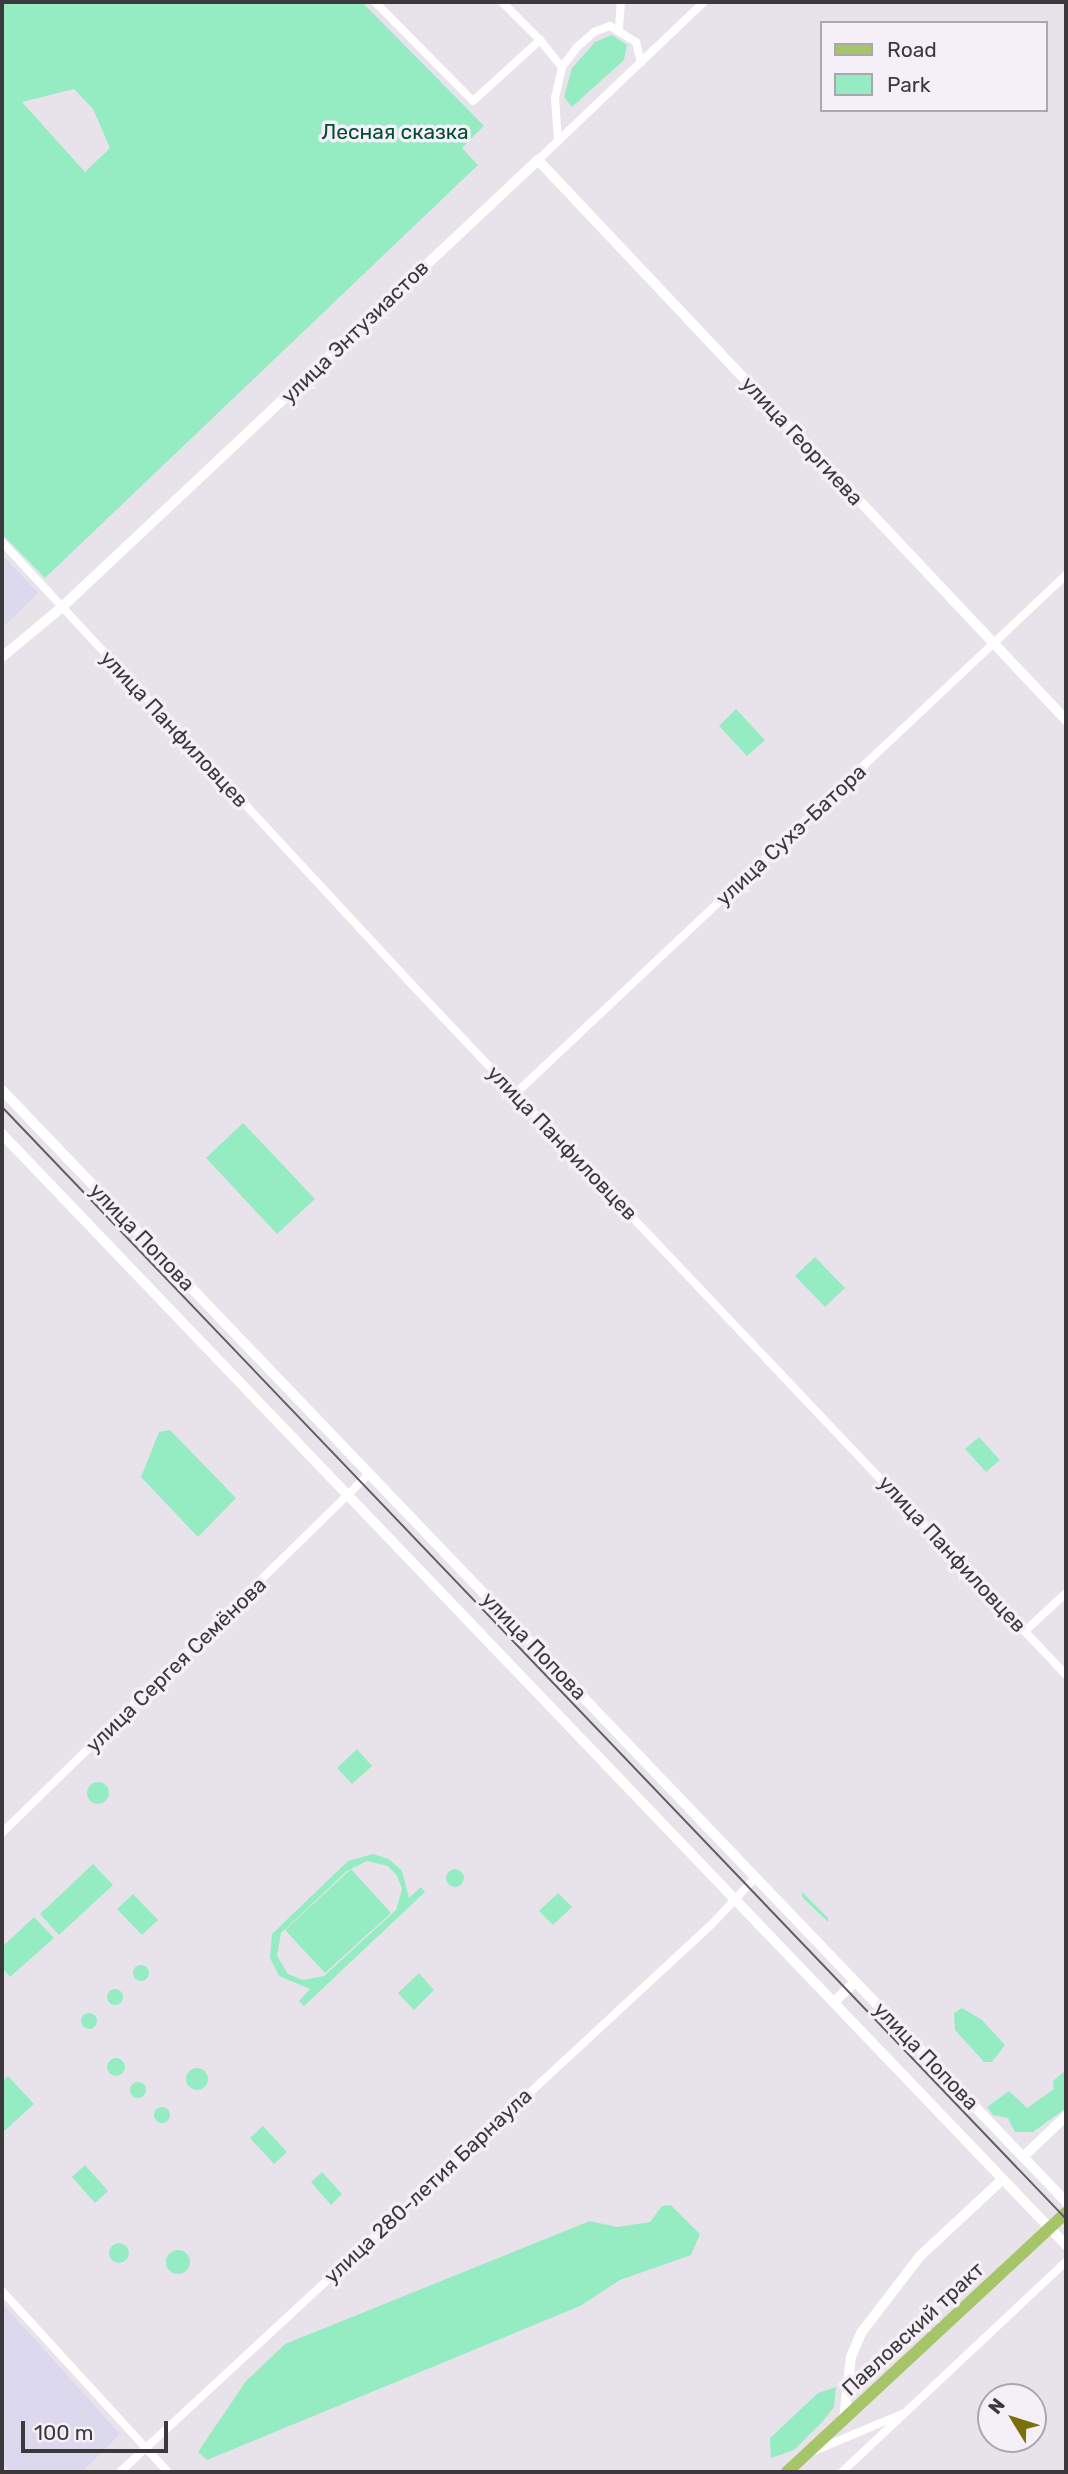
<!DOCTYPE html>
<meta charset="utf-8">
<style>
body{margin:0}
#map{position:relative;width:1068px;height:2474px;overflow:hidden;background:#e8e3ea;font-family:Rubik,sans-serif}
div>[style]{position:absolute}
[style*='--x']{left:calc(var(--x)*1px);top:calc(var(--y)*1px);width:calc(var(--w)*1px);rotate:calc(var(--a)*1deg)}
.commercial>*{inset:0;background:#dcd8ed}
.green>*{inset:0;background:#96ecc2}
.round{border-radius:50%}
.street>*{height:8px;margin:-4px;padding:0 4px;transform-origin:4px;border-radius:4px;background:#fff}
.secondary>*{height:10px;margin:-5px;padding:0 5px;transform-origin:5px;border-radius:5px;background:#fff}
.primary>*{height:12px;margin:-6px;padding:0 6px;transform-origin:6px;border-radius:6px;background:#a6c568}
.tram>*{height:2px;margin:-1px;padding:0 1px;transform-origin:1px;border-radius:1px;background:#615e62}
span{translate:-50% -50%;white-space:nowrap;text-align:center;line-height:1.15;-webkit-text-stroke:7px #f5f0f7;paint-order:stroke}
.park-label{font-size:21px;color:#014c32}
.street-label{font-size:21px;color:#3b393c}
.frame{position:absolute;inset:0;border:4px solid #3b393c;pointer-events:none}
.legend{position:absolute;left:820px;top:21px;width:228px;height:91px;box-sizing:border-box;background:#f5f0f7;border:2px solid #aba7ac;margin:0;padding:9px 12px;list-style:none;font-size:21px;color:#3b393c}
.legend li{display:flex;align-items:center;gap:14px;height:35px}
.legend b{width:35px;border:2px solid #aba7ac}
.north{position:absolute;left:977px;top:2383px;width:70px;height:70px;box-sizing:border-box;background:#f5f0f7;border:2px solid #aba7ac;border-radius:50%;rotate:308deg;font-size:19px;font-weight:700;line-height:28px;text-align:center;color:#3b393c}
.north::after{content:'';display:block;margin:auto;width:24px;height:32px;background:#7b6f0d;clip-path:polygon(50% 0,100% 100%,50% 72%,0 100%)}
.scale{position:absolute;left:21px;top:2421px;width:147px;height:32px;box-sizing:border-box;border:4px solid #3b393c;border-top:0;padding-left:9px;font-size:21px;line-height:24px;white-space:nowrap;color:#3b393c;-webkit-text-stroke:5px #f5f0f7;paint-order:stroke}
</style>
<div id="map">
<div class="commercial">
<div style="clip-path:polygon(2px 555px,38px 593px,2px 628px)"></div>
<div style="clip-path:polygon(2px 2303px,120px 2434px,82px 2472px,10px 2472px,2px 2463px)"></div>
</div>
<div class="green">
<div style="clip-path:polygon(evenodd,2px 2px,362px 2px,484px 126px,462px 148px,478px 165px,45px 578px,2px 534px,2px 2px,74px 89px,93px 109px,110px 148px,85px 172px,22px 102px,74px 89px)"></div>
<div style="clip-path:polygon(612px 35px,627px 45px,624px 60px,572px 107px,564px 97px,572px 68px,595px 42px)"></div>
<div style="clip-path:polygon(736px 709px,765px 740px,747px 756px,719px 726px)"></div>
<div style="clip-path:polygon(243px 1123px,315px 1199px,277px 1234px,206px 1158px)"></div>
<div style="clip-path:polygon(815px 1257px,845px 1288px,825px 1307px,795px 1276px)"></div>
<div style="clip-path:polygon(170px 1430px,236px 1498px,198px 1537px,141px 1477px,159px 1432px)"></div>
<div style="clip-path:polygon(979px 1437px,1000px 1460px,986px 1472px,965px 1449px)"></div>
<div style="clip-path:polygon(357px 1749px,372px 1766px,352px 1784px,337px 1768px)"></div>
<div class="round" style="left:87px;top:1782px;width:22px;height:22px"></div>
<div style="clip-path:polygon(evenodd,373px 1854px,389px 1859px,402px 1871px,409px 1898px,421px 1887px,425px 1892px,304px 2006px,299px 2001px,310px 1989px,279px 1976px,270px 1958px,272px 1934px,348px 1861px,373px 1854px,367px 1861px,388px 1866px,397px 1876px,402px 1889px,396px 1910px,324px 1976px,303px 1980px,288px 1974px,277px 1956px,281px 1933px,347px 1871px,367px 1861px)"></div>
<div style="clip-path:polygon(93px 1864px,113px 1885px,59px 1935px,40px 1914px)"></div>
<div class="round" style="left:446px;top:1869px;width:18px;height:18px"></div>
<div style="clip-path:polygon(351px 1869px,391px 1913px,325px 1973px,285px 1930px)"></div>
<div style="clip-path:polygon(802px 1892px,828px 1918px,828px 1922px,802px 1897px)"></div>
<div style="clip-path:polygon(558px 1893px,572px 1907px,553px 1925px,539px 1911px)"></div>
<div style="clip-path:polygon(133px 1894px,158px 1920px,142px 1935px,117px 1909px)"></div>
<div style="clip-path:polygon(34px 1917px,54px 1938px,10px 1977px,2px 1968px,2px 1947px)"></div>
<div class="round" style="left:133px;top:1965px;width:16px;height:16px"></div>
<div style="clip-path:polygon(419px 1973px,434px 1990px,414px 2010px,398px 1993px)"></div>
<div class="round" style="left:107px;top:1989px;width:16px;height:16px"></div>
<div style="clip-path:polygon(962px 2008px,982px 2020px,1005px 2045px,992px 2062px,984px 2062px,955px 2030px,954px 2013px)"></div>
<div class="round" style="left:81px;top:2013px;width:16px;height:16px"></div>
<div class="round" style="left:107px;top:2058px;width:18px;height:18px"></div>
<div class="round" style="left:186px;top:2068px;width:22px;height:22px"></div>
<div style="clip-path:polygon(1066px 2070px,1066px 2108px,1033px 2132px,1015px 2132px,1008px 2118px,993px 2115px,987px 2107px,1009px 2091px,1027px 2108px,1054px 2089px,1053px 2081px)"></div>
<div style="clip-path:polygon(8px 2076px,34px 2104px,2px 2133px,2px 2082px)"></div>
<div class="round" style="left:130px;top:2082px;width:16px;height:16px"></div>
<div class="round" style="left:154px;top:2107px;width:16px;height:16px"></div>
<div style="clip-path:polygon(263px 2126px,287px 2152px,274px 2164px,250px 2138px)"></div>
<div style="clip-path:polygon(85px 2165px,108px 2191px,95px 2203px,72px 2177px)"></div>
<div style="clip-path:polygon(322px 2172px,342px 2194px,331px 2205px,311px 2182px)"></div>
<div style="clip-path:polygon(671px 2205px,700px 2234px,691px 2255px,620px 2280px,580px 2306px,207px 2460px,198px 2452px,246px 2381px,285px 2344px,590px 2221px,617px 2227px,650px 2222px,662px 2206px)"></div>
<div class="round" style="left:109px;top:2243px;width:20px;height:20px"></div>
<div class="round" style="left:166px;top:2250px;width:24px;height:24px"></div>
<div style="clip-path:polygon(836px 2387px,834px 2407px,823px 2421px,794px 2450px,771px 2458px,770px 2438px,818px 2393px)"></div>
</div>
<div class="street">
<div style="--x:375;--y:2;--w:139;--a:45.3"></div>
<div style="--x:473;--y:101;--w:91;--a:-42.3"></div>
<div style="--x:540;--y:40;--w:35;--a:51"></div>
<div style="--x:502;--y:2;--w:54;--a:45"></div>
<div style="--x:619;--y:29;--w:27;--a:-86"></div>
<div style="--x:558;--y:141;--w:43;--a:-94"></div>
<div style="--x:555;--y:98;--w:32;--a:-77"></div>
<div style="--x:562;--y:67;--w:25;--a:-53"></div>
<div style="--x:577;--y:47;--w:23;--a:-41"></div>
<div style="--x:594;--y:32;--w:17;--a:-21"></div>
<div style="--x:610;--y:26;--w:31;--a:32"></div>
<div style="--x:636;--y:42;--w:21;--a:76"></div>
<div style="--x:538;--y:160;--w:229;--a:-43.6"></div>
<div style="--x:2;--y:542;--w:609;--a:47.19"></div>
<div style="--x:416;--y:989;--w:945;--a:46.54"></div>
<div style="--x:515;--y:1094;--w:757;--a:-43.29"></div>
<div style="--x:1025;--y:1631;--w:56;--a:-42.8"></div>
<div style="--x:2;--y:1833;--w:513;--a:-44.37"></div>
<div style="--x:2;--y:2291;--w:246;--a:47.5"></div>
<div style="--x:814;--y:2451;--w:95;--a:-22.8"></div>
<div style="--x:120;--y:2472;--w:807;--a:-42.79"></div>
<div style="--x:712;--y:1924;--w:63;--a:-46.9"></div>
<div style="--x:842;--y:2472;--w:307;--a:-43.2"></div>
</div>
<div class="secondary">
<div style="--x:2;--y:657;--w:78;--a:-39.8"></div>
<div style="--x:62;--y:607;--w:653;--a:-43.2"></div>
<div style="--x:538;--y:160;--w:770;--a:46.68"></div>
<div style="--x:2;--y:1090;--w:1539;--a:46.26"></div>
<div style="--x:2;--y:1134;--w:1538;--a:46.24"></div>
<div style="--x:834;--y:2002;--w:28;--a:-44"></div>
<div style="--x:1023;--y:2157;--w:59;--a:-43.6"></div>
<div style="--x:844;--y:2419;--w:62;--a:-83.6"></div>
<div style="--x:851;--y:2357;--w:26;--a:-67"></div>
<div style="--x:861;--y:2333;--w:97;--a:-52.5"></div>
<div style="--x:920;--y:2256;--w:113;--a:-42.9"></div>
</div>
<div class="primary">
<div style="--x:787;--y:2472;--w:381;--a:-42.9"></div>
</div>
<div class="tram">
<div style="--x:2;--y:1107;--w:1539;--a:46.26"></div>
</div>
<div class="park-label">
<span style="left:395px;top:132px">Лесная сказка</span>
</div>
<div class="street-label">
<span style="left:355px;top:332px;rotate:-44deg">улица Энтузиастов</span>
<span style="left:802px;top:441px;rotate:47deg">улица Георгиева</span>
<span style="left:174px;top:729px;rotate:47deg">улица Панфиловцев</span>
<span style="left:791px;top:835px;rotate:-43deg">улица Сухэ-Батора</span>
<span style="left:562px;top:1143px;rotate:46deg">улица Панфиловцев</span>
<span style="left:142px;top:1237px;rotate:46deg">улица Попова</span>
<span style="left:952px;top:1554px;rotate:47deg">улица Панфиловцев</span>
<span style="left:534px;top:1646px;rotate:46deg">улица Попова</span>
<span style="left:176px;top:1665px;rotate:-44deg">улица Сергея Семёнова</span>
<span style="left:926px;top:2056px;rotate:46deg">улица Попова</span>
<span style="left:428px;top:2186px;rotate:-43deg">улица 280-летия Барнаула</span>
<span style="left:913px;top:2329px;rotate:-43deg">Павловский тракт</span>
</div>
<div class="frame"></div>
<ul class="legend">
<li><b style="height:9px;background:#a6c568"></b>Road</li>
<li><b style="height:19px;background:#96ecc2"></b>Park</li>
</ul>
<div class="north">N</div>
<div class="scale">100 m</div>
</div>
